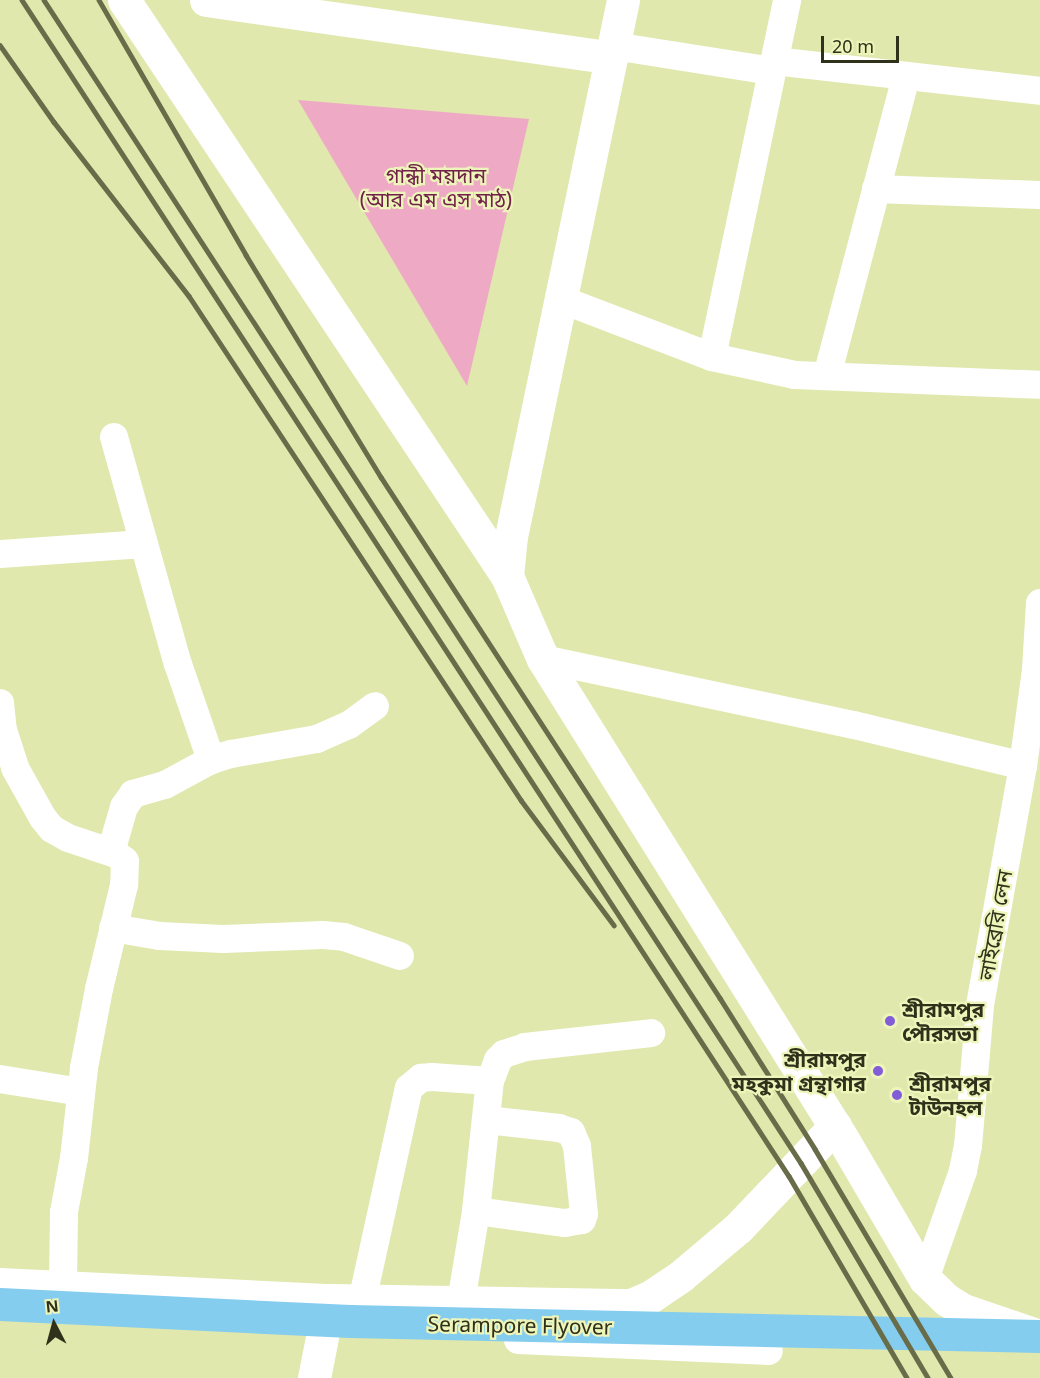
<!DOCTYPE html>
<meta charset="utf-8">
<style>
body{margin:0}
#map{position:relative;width:1040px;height:1378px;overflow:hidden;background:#e0e8ad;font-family:"Noto Sans","Noto Sans Bengali",sans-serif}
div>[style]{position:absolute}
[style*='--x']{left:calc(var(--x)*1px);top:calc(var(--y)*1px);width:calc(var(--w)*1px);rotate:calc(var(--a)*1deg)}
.green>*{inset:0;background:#eeaac5}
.street>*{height:28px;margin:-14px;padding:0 14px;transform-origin:14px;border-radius:14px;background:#fff}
.secondary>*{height:33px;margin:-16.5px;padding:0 16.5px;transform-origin:16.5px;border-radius:16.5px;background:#fff}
.primary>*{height:33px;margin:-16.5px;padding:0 16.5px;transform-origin:16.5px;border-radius:16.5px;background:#85cdee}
.rail>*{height:4.5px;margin:-2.25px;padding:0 2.25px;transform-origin:2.25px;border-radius:2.25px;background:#686c49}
.dots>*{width:16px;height:16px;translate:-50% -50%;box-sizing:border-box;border:3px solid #edf5ba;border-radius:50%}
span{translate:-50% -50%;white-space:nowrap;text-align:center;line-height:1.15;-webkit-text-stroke:4.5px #edf5ba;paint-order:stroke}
.park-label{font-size:21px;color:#712148}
.street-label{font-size:21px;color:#2f311a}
.poi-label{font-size:21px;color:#2f311a;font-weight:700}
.left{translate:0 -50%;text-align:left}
.right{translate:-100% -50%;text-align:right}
.north{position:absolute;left:24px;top:1294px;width:60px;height:60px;-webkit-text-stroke:4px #edf5ba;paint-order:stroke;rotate:354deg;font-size:16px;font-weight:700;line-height:24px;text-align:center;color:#2f311a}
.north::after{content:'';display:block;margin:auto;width:21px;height:27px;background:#2f311a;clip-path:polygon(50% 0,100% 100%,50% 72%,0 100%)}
.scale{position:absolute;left:821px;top:36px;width:78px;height:27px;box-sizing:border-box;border:3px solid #2f311a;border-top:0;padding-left:8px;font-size:18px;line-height:21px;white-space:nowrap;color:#2f311a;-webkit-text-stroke:4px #edf5ba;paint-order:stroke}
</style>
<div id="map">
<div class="green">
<div style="clip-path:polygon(298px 100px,529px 119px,467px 386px)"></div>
</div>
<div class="street">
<div style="--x:614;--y:46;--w:160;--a:9"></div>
<div style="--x:774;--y:61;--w:268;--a:6.4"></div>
<div style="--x:876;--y:189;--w:164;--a:2.1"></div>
<div style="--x:560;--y:299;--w:163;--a:20.9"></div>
<div style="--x:712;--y:357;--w:85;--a:12.2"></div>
<div style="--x:795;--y:375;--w:245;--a:2.3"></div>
<div style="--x:712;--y:357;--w:365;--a:-78.1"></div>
<div style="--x:827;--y:376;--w:310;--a:-75.2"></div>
<div style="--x:114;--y:437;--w:236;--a:74.3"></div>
<div style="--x:178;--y:664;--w:102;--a:71"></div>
<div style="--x:0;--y:554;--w:144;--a:-4"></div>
<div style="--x:543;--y:659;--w:318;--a:12"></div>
<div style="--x:854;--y:725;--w:174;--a:13.6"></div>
<div style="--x:0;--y:703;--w:27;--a:84"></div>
<div style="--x:3;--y:730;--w:40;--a:72"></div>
<div style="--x:15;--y:768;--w:57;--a:60.8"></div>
<div style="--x:43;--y:818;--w:14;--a:51"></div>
<div style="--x:52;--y:829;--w:18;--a:29"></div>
<div style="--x:68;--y:838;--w:51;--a:18.4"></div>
<div style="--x:116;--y:854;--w:11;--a:38"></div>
<div style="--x:125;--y:861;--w:24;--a:92"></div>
<div style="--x:124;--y:885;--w:107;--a:103.5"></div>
<div style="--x:99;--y:989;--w:80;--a:100.8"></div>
<div style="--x:84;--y:1068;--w:91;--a:96.3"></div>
<div style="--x:74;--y:1158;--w:55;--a:100.5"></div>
<div style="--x:64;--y:1212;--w:75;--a:90.8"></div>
<div style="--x:111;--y:852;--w:47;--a:-73.9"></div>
<div style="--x:124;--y:807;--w:16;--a:-55"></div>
<div style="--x:133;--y:794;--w:33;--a:-16"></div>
<div style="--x:165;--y:785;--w:52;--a:-28.5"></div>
<div style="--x:211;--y:760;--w:21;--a:-17"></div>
<div style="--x:231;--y:754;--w:87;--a:-9.9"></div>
<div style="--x:317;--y:739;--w:35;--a:-24"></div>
<div style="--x:349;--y:725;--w:32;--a:-36"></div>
<div style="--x:113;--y:928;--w:48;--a:9.7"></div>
<div style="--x:160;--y:936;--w:63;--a:2.7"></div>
<div style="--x:223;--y:939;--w:100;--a:-2.3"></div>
<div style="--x:323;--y:935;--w:21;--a:5"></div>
<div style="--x:344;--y:937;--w:59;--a:18.7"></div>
<div style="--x:0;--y:1079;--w:82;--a:9.1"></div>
<div style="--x:476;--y:1211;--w:90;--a:7.7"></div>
<div style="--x:565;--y:1223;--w:17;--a:-10"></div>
<div style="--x:582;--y:1220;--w:6;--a:-72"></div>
<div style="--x:584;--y:1214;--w:68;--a:-95.9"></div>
<div style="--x:577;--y:1146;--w:15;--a:-113"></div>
<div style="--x:571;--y:1132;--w:13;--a:-162"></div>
<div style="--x:559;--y:1128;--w:73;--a:-173.7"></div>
<div style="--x:925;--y:1279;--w:114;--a:-70.6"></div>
<div style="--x:963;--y:1171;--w:25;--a:-79"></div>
<div style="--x:968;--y:1146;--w:142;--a:-85.1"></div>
<div style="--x:980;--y:1005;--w:243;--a:-79.8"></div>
<div style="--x:1023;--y:766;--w:97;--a:-82.3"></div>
<div style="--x:1036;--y:670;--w:67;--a:-86.6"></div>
<div style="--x:362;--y:1301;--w:218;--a:-77.6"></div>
<div style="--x:409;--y:1088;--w:16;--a:-40"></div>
<div style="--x:421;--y:1078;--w:11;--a:-5"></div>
<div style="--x:432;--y:1077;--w:58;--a:3.9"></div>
<div style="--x:461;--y:1302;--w:92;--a:-80.6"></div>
<div style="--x:476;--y:1211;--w:131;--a:-83.9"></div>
<div style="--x:490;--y:1081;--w:22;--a:-69"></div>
<div style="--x:498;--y:1060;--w:8;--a:-45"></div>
<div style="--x:504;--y:1054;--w:22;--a:-18"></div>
<div style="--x:525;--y:1047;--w:127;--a:-6.3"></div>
<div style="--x:518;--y:1340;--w:251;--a:2.5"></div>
</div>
<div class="secondary">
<div style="--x:124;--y:0;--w:692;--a:56.38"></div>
<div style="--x:206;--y:0;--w:409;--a:8.1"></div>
<div style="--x:611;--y:58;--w:59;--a:-78.3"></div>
<div style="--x:611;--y:58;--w:488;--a:101.8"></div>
<div style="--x:511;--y:536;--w:40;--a:95.7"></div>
<div style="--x:507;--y:576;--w:90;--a:66.6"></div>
<div style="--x:543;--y:659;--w:562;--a:58.01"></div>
<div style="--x:841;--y:1136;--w:166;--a:59.6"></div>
<div style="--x:925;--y:1279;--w:30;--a:44"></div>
<div style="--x:947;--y:1300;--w:19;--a:32"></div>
<div style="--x:963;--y:1310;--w:72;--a:18.7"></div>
<div style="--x:0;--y:1284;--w:331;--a:2.8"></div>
<div style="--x:331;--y:1300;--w:300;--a:1"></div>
<div style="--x:631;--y:1305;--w:21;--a:-23"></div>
<div style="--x:650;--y:1297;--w:37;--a:-34"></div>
<div style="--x:681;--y:1276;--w:75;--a:-40.1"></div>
<div style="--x:738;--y:1228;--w:141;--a:-46.4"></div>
<div style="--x:314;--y:1378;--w:47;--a:-78.9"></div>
</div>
<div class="primary">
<div style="--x:0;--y:1304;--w:350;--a:2.8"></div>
<div style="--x:350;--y:1321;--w:690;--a:1.25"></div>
</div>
<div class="rail">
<div style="--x:22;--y:0;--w:1404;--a:56.89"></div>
<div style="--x:789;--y:1176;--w:234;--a:59.7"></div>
<div style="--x:44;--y:0;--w:1388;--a:56.94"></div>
<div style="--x:801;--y:1163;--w:250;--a:59.4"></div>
<div style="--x:99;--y:0;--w:294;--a:60"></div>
<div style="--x:246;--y:255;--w:260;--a:58.7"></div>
<div style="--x:381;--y:477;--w:622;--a:56.95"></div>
<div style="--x:720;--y:998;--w:178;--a:57.8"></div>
<div style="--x:815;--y:1149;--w:266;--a:59.3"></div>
<div style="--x:0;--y:45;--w:94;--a:55"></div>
<div style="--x:54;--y:122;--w:220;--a:52.2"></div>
<div style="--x:189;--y:296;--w:604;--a:56.63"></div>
<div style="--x:521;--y:800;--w:156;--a:53.4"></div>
</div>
<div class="dots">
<div style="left:890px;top:1021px;background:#825dd8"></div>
<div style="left:878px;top:1071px;background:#825dd8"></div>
<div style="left:897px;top:1095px;background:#825dd8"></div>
</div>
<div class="park-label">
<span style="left:436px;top:187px">গান্ধী ময়দান<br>(আর এম এস মাঠ)</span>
</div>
<div class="street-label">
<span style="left:995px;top:925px;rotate:-80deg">লাইব্রেরি লেন</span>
<span style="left:520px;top:1325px;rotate:1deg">Serampore Flyover</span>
</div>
<div class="poi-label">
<span class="left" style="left:902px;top:1021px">শ্রীরামপুর<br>পৌরসভা</span>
<span class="right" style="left:866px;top:1071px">শ্রীরামপুর<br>মহকুমা গ্ৰন্থাগার</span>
<span class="left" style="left:909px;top:1095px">শ্রীরামপুর<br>টাউনহল</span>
</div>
<div class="north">N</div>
<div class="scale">20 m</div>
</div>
